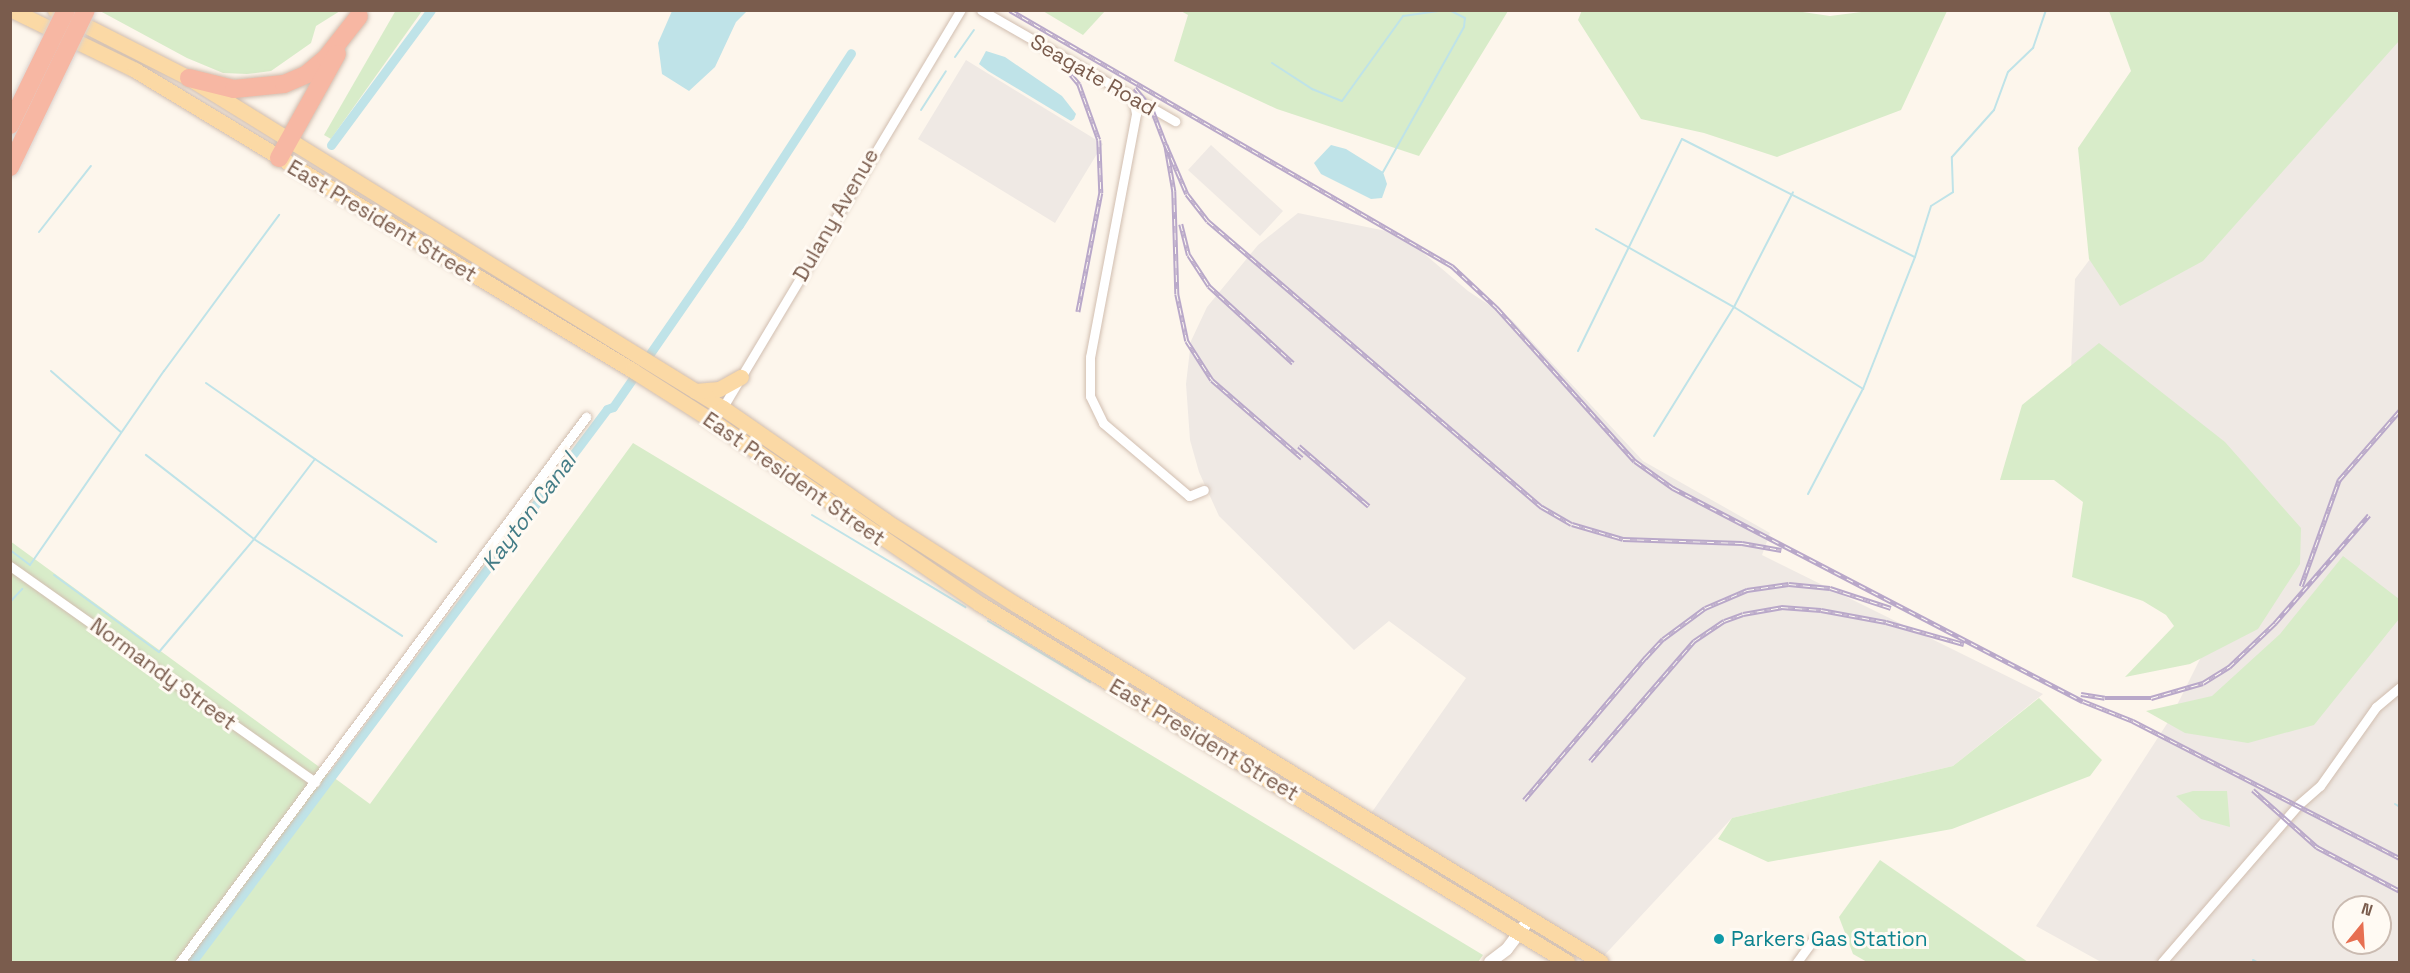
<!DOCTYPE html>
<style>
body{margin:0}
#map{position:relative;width:2410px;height:973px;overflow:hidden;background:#fdf6ec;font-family:"Space Grotesk",sans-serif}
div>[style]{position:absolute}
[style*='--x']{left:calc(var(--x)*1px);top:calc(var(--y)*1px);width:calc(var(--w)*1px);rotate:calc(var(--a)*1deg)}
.industrial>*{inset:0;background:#efe9e4}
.green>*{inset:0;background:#d8ecc9}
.water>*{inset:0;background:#bfe3e8}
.stream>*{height:2px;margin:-1px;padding:0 1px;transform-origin:1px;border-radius:1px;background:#bfe3e8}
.canal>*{height:9px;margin:-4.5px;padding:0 4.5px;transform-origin:4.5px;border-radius:4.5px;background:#bfe3e8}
.roads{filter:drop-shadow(0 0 2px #d1beb0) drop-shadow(0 0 2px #d1beb0)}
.minor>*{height:9px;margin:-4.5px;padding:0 4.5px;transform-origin:4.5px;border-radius:4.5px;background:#fff}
.tertiary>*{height:12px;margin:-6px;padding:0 6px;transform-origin:6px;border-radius:6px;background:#fff}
.primary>*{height:15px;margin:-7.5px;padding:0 7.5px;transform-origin:7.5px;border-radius:7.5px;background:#fbd9a5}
.motorway>*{height:18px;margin:-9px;padding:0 9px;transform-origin:9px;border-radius:9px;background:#f7b7a3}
.rail>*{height:4.5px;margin-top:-2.25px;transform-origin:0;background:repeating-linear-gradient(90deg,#fffaf3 0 7px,#b9a8c9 0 14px);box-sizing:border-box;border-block:2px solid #b9a8c9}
.bridges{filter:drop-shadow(0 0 2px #dad1cd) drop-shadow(0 0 2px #dad1cd)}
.motorway-bridge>*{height:18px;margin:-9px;padding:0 9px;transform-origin:9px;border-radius:9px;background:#f7b7a3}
.dots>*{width:16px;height:16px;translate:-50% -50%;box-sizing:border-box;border:3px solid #fffaf3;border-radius:50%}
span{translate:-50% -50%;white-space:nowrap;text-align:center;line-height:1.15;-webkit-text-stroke:6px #fffaf3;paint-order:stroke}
.street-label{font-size:21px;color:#7a5c4d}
.culture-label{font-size:21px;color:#0d838f}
.left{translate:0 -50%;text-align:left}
.water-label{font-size:22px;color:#437c86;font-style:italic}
.frame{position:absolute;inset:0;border:12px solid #7a5c4d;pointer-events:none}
.north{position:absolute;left:2332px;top:895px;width:60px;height:60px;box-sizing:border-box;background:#fffaf3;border:2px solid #cabbb1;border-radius:50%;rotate:18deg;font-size:16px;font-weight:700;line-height:24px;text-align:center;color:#7a5c4d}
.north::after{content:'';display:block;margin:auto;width:21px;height:27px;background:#e76f51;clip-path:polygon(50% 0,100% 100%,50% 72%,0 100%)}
</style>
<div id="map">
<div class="industrial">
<div style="clip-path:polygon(evenodd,2277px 11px,2399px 11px,2399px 962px,2101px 962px,2036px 926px,2170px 719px,2244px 571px,2071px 370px,2075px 279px,2277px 11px,2344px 907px,2380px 907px,2380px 943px,2344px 943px,2344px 907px)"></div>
<div style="clip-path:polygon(966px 60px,1103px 144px,1055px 223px,918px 139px)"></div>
<div style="clip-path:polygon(1211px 145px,1283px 211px,1260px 236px,1188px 170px)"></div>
<div style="clip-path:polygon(1298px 213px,1401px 234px,1468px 291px,1512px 320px,1643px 461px,1770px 533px,1762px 555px,2043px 694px,1953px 766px,1732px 818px,1599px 961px,1367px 819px,1466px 678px,1389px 621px,1354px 650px,1219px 516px,1199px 472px,1190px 440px,1186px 384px,1191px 341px,1207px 307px,1258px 245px)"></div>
</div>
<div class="green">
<div style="clip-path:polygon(396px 10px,422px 11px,331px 139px,324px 135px)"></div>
<div style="clip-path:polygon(1582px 10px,1789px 10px,1830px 16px,1869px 11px,1947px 11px,1901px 110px,1777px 157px,1704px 133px,1641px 119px,1578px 20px)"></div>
<div style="clip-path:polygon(100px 11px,340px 10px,340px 11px,316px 26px,311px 43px,271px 71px,247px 74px,223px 73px,187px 58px)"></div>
<div style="clip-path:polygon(1105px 11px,1083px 35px,1043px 11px,1105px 10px)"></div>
<div style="clip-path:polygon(1181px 11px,1508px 11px,1419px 156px,1277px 109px,1174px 61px,1188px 15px)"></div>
<div style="clip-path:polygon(2109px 11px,2400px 11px,2399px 41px,2203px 261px,2120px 306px,2089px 259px,2078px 148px,2131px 71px)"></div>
<div style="clip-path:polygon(2099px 343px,2225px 442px,2301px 528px,2300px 564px,2258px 629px,2190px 664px,2125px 677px,2174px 626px,2166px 615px,2143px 601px,2072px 577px,2083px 502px,2054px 480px,2000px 480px,2022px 405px)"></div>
<div style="clip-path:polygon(633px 443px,1483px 955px,1478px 962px,11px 962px,10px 541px,370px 804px)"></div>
<div style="clip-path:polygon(2343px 556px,2399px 599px,2399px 619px,2314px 725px,2248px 743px,2185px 733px,2146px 711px,2212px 696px,2280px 634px)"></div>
<div style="clip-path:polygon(2039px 698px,2102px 760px,2090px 776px,1952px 829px,1768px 862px,1718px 839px,1732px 818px,1953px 766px)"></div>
<div style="clip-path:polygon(2193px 791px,2227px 791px,2230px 827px,2201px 819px,2176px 796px)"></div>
<div style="clip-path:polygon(1880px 860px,2028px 962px,1867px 962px,1853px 954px,1839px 917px)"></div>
</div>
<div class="water">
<div style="clip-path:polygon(672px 11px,747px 11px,736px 22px,715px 67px,689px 91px,662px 74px,658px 43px)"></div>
<div style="clip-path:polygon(986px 51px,1005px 57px,1062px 96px,1076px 114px,1074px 119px,1071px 121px,988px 71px,979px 64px)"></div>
<div style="clip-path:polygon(1331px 145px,1346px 149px,1383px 172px,1387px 184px,1382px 198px,1371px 199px,1321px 174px,1314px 163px)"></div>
</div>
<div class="stream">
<div style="--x:955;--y:57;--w:33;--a:-55"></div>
<div style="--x:1272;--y:63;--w:48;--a:33"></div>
<div style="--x:1312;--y:89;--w:32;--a:22"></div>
<div style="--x:1342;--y:101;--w:105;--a:-54.3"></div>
<div style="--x:1403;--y:16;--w:43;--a:-7.9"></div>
<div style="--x:921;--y:110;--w:46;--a:-57.3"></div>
<div style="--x:1383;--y:172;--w:166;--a:-60.8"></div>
<div style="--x:1464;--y:27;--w:9;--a:-84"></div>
<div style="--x:1465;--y:18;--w:18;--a:-153"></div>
<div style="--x:1596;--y:229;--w:159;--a:29.5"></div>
<div style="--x:1734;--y:307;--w:153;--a:32.4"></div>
<div style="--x:39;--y:232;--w:84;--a:-51.8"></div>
<div style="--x:1578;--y:351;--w:236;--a:-63.9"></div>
<div style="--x:1682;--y:139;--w:261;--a:26.9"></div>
<div style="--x:51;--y:371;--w:93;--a:41.1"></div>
<div style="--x:206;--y:383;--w:133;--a:34.9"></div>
<div style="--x:315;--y:459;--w:101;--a:127.3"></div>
<div style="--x:254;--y:539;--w:177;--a:33.2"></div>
<div style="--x:1654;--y:436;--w:152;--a:-58.2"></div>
<div style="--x:1734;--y:307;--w:129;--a:-62.8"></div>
<div style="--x:315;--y:459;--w:147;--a:34.4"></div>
<div style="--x:1808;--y:494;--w:119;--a:-62.4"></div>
<div style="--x:1863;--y:389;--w:142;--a:-68.5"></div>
<div style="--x:1915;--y:257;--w:53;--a:-72.6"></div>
<div style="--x:1931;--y:206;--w:26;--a:-32"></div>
<div style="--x:1953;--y:192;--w:35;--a:-92"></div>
<div style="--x:1952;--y:157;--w:63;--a:-48.2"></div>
<div style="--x:1994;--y:110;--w:40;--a:-69.8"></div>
<div style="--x:2008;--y:72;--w:35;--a:-44"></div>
<div style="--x:2033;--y:48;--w:40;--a:-71.1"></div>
<div style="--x:812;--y:515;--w:179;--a:31"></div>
<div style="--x:10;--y:550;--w:25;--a:37"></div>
<div style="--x:30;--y:565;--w:236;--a:-55.4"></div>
<div style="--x:164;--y:371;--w:194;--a:-53.6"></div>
<div style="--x:54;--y:575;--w:130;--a:36.3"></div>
<div style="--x:159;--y:652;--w:148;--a:-49.9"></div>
<div style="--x:254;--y:539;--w:137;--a:-142.1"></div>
<div style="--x:10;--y:602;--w:18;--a:-47"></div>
<div style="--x:988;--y:621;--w:119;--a:30.9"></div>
<div style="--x:2395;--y:804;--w:6;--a:31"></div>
<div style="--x:2253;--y:960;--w:4;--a:27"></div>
</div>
<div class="canal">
<div style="--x:331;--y:145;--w:168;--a:-53.5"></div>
<div style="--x:192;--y:962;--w:691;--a:-53.11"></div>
<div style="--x:607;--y:409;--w:6;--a:-18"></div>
<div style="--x:613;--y:407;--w:221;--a:-55.3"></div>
<div style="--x:739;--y:225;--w:205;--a:-56.9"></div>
</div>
<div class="roads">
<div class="minor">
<div style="--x:981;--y:10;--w:224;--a:29.8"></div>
<div style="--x:1133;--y:98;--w:16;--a:79"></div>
<div style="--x:1136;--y:114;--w:247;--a:100.7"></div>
<div style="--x:1090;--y:357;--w:39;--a:90"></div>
<div style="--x:1090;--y:396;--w:30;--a:64"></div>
<div style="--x:1103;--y:423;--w:113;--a:40.3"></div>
<div style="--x:1189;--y:496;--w:16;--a:-22"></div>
<div style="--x:720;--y:412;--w:469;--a:-59.1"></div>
<div style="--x:10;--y:566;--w:374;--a:35.3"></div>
<div style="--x:180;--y:962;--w:680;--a:-53.32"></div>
<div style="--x:1797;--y:962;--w:27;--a:-54"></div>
<div style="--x:2162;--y:962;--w:208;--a:-49.1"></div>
<div style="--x:2298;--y:805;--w:29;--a:-41"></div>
<div style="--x:2320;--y:786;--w:97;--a:-54.7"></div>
<div style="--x:2376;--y:707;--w:31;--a:-40"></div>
</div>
<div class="tertiary">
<div style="--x:1490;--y:962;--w:21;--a:-37"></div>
<div style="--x:1507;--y:949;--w:39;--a:-53"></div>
</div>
<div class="primary">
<div style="--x:12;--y:10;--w:137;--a:26"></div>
<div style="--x:135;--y:70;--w:581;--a:31.12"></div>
<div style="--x:632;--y:370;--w:97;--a:32.4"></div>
<div style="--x:714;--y:422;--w:322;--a:34.4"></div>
<div style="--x:980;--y:604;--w:688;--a:31.38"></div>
<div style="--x:55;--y:10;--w:150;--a:26.9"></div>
<div style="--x:189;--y:78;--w:628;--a:31.72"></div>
<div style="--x:723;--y:408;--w:198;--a:34.7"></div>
<div style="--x:886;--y:521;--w:156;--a:32.7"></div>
<div style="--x:1017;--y:605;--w:684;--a:31.44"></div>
<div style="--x:695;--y:391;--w:24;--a:-5"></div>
<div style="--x:719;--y:389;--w:25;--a:-29"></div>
</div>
<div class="motorway">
<div style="--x:189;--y:78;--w:46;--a:13.7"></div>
<div style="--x:234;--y:89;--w:50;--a:-5.7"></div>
<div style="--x:284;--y:84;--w:25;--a:-23"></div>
<div style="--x:307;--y:74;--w:25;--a:-40"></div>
<div style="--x:326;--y:58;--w:53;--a:-51.8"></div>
<div style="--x:279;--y:158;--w:119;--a:-60.9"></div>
</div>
</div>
<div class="rail">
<div style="--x:1010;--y:10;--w:511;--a:30.08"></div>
<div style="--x:1452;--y:266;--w:62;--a:43"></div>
<div style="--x:1497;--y:308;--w:206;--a:48"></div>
<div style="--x:1635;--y:461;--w:47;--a:35.4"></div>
<div style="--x:1673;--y:488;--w:462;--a:27.5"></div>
<div style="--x:2083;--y:701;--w:54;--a:21.8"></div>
<div style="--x:2133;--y:721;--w:300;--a:27.2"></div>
<div style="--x:1036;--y:33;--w:67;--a:49.9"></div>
<div style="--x:1079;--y:84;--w:59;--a:70.3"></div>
<div style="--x:1099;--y:140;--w:53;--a:87.8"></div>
<div style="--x:1101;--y:193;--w:121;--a:100.9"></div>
<div style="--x:1135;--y:88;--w:27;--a:51"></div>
<div style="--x:1152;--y:109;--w:39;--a:69"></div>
<div style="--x:1166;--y:145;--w:47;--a:80.1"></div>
<div style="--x:1174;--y:191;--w:103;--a:88.3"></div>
<div style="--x:1177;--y:294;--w:48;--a:78"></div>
<div style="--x:1187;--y:341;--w:46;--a:57.3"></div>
<div style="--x:1212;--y:380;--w:119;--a:40.9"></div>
<div style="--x:1166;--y:145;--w:53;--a:66.8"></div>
<div style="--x:1187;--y:194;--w:34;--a:52"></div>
<div style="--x:1208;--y:221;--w:440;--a:40.6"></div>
<div style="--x:1542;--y:507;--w:34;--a:30"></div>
<div style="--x:1572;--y:524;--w:53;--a:16.4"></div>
<div style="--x:1623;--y:539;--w:119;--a:1.9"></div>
<div style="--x:1742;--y:543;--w:40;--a:10"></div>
<div style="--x:1181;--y:224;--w:32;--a:76"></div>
<div style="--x:1189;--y:255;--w:37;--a:57"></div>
<div style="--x:1209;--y:286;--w:114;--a:42.5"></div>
<div style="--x:1299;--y:446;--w:92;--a:40.6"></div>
<div style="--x:2301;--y:586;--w:113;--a:-70.3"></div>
<div style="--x:2339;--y:480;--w:93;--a:-48.9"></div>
<div style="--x:2081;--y:694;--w:24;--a:9"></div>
<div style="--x:2105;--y:698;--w:46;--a:0"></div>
<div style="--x:2151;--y:698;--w:54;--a:-16.1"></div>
<div style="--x:2203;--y:683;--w:31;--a:-32"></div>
<div style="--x:2229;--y:667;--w:64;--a:-43.7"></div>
<div style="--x:2275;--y:623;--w:143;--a:-49"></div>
<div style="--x:1590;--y:761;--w:159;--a:-49.1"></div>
<div style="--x:1694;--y:641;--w:36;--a:-34"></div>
<div style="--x:1724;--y:621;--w:20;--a:-20"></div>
<div style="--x:1743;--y:614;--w:39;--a:-10"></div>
<div style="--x:1781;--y:607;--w:40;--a:4.3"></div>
<div style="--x:1821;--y:610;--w:66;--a:10.5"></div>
<div style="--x:1886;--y:622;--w:81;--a:15.8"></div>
<div style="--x:2253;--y:790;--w:86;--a:41.7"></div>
<div style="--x:2317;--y:847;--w:94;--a:27.9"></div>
<div style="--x:1524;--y:800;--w:187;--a:-49.6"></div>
<div style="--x:1645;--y:658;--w:26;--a:-47"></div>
<div style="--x:1663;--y:639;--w:52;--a:-36.4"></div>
<div style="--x:1705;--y:608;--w:46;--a:-23.2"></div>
<div style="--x:1747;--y:590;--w:42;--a:-8.1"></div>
<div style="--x:1789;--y:584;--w:41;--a:5.6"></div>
<div style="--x:1830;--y:588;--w:64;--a:18.2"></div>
</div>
<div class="bridges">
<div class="motorway-bridge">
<div style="--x:10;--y:125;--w:128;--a:-64"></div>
<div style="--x:10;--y:167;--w:174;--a:-64.2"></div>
</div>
</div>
<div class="dots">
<div style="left:1719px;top:939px;background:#0f9aa8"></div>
</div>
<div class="street-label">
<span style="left:1093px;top:75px;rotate:30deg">Seagate Road</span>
<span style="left:836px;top:215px;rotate:-60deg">Dulany Avenue</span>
<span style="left:382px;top:221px;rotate:31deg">East President Street</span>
<span style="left:794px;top:479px;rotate:35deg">East President Street</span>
<span style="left:163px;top:674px;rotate:36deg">Normandy Street</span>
<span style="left:1204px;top:740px;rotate:31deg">East President Street</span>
</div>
<div class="culture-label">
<span class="left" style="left:1731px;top:939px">Parkers Gas Station</span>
</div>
<div class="water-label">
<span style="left:529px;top:512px;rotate:-53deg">Kayton Canal</span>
</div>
<div class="frame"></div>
<div class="north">N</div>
</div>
